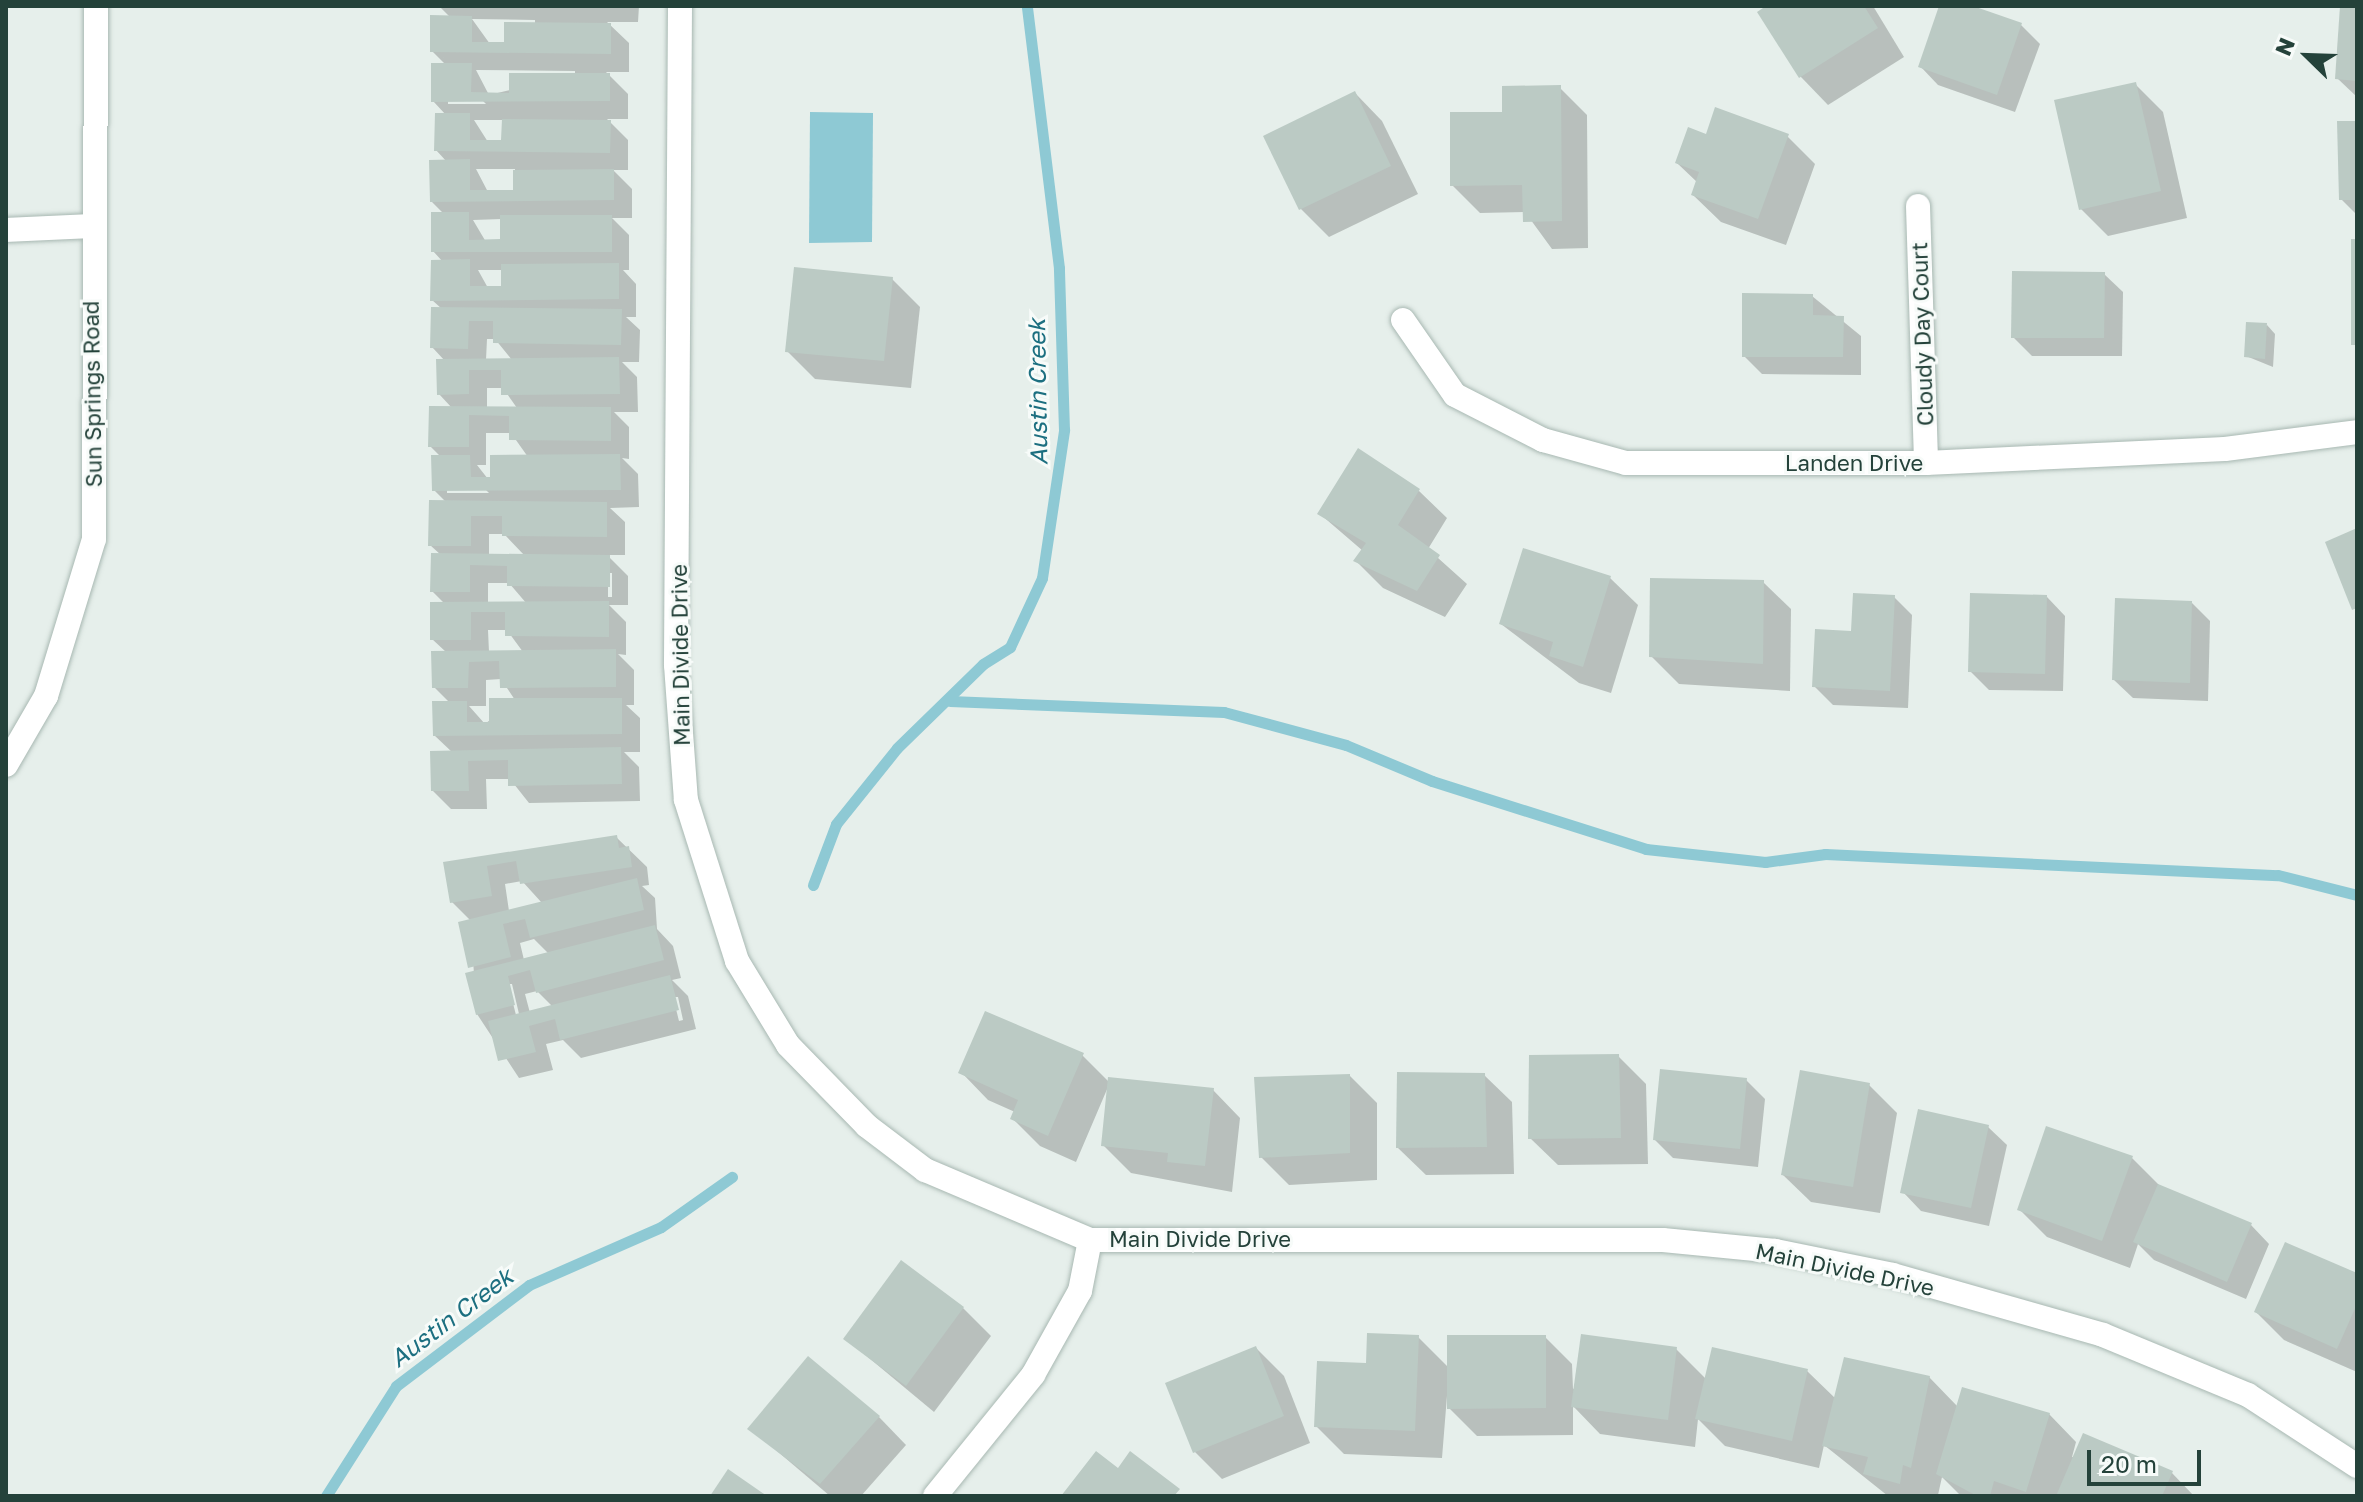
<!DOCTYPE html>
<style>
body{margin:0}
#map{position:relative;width:2363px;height:1502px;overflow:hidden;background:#e6efeb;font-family:"Golos Text",sans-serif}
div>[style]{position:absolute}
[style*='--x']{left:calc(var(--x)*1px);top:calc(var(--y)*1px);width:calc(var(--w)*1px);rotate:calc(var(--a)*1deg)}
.water>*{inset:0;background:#8ec9d4}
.shadow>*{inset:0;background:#0003}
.stream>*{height:11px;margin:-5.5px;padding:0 5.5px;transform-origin:5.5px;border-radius:5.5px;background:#8ec9d4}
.building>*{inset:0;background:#bbcac4}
.roads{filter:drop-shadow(0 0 2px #a8b8b2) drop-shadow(0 0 2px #a8b8b2)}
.minor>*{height:24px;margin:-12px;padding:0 12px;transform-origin:12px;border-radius:12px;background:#fff}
span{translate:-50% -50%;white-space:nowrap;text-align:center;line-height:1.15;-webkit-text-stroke:6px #f7fbf9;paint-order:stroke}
.street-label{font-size:22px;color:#24423a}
.water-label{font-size:24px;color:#1c6f80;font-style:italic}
.frame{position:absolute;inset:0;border:8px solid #24423a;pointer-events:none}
.north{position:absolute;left:2267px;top:16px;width:80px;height:80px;-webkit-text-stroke:6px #f7fbf9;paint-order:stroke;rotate:293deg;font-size:22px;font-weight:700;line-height:32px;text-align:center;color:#24423a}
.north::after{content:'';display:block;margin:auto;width:28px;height:36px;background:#24423a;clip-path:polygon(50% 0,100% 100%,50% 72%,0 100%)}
.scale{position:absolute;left:2087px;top:1450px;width:114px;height:36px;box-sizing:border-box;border:4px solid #24423a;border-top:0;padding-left:10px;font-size:24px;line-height:28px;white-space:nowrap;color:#24423a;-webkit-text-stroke:6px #f7fbf9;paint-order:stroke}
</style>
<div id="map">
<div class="water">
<div style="clip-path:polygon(810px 112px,873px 113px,872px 242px,809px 243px)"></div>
</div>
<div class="shadow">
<div style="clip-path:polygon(evenodd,439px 6px,639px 6px,638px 22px,607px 22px,629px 43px,629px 72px,606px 72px,628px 94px,628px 119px,607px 119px,628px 140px,628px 170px,613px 170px,632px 189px,632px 218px,612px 218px,629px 235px,629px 270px,623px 270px,636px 284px,636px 317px,626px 317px,640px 330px,639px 362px,622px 362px,637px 377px,638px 412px,614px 412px,629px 427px,629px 459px,622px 458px,638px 474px,639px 507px,610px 508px,625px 522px,625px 555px,607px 555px,628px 576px,628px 605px,609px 605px,626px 622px,626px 655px,618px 654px,634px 670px,634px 705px,626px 705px,640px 718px,640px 752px,624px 752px,639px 767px,640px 801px,529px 803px,510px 779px,486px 779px,487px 809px,451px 809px,433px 791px,453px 753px,434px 735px,450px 703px,434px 687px,446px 652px,432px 639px,445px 604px,432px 591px,441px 555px,430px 545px,446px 502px,434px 490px,441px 457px,430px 446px,452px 408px,439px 394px,445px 361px,432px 347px,442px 309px,432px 300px,443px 262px,433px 251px,444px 214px,432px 202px,447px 162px,436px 150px,446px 115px,433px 101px,446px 65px,432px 51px,451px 18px,439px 6px,472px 19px,535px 20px,535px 24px,506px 44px,490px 44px,472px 19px,439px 6px,476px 70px,575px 71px,575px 75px,489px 95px,476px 70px,439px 6px,448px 100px,482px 100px,486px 104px,448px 104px,448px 100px,439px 6px,474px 120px,504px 120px,503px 142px,488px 142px,474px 120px,439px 6px,476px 169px,515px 169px,515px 192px,488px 192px,476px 169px,439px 6px,502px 219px,502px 241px,486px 242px,473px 220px,502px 219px,439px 6px,478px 270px,503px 270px,503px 288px,488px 288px,478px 270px,439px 6px,487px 339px,495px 339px,512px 360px,486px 360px,487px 339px,439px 6px,487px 388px,503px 388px,517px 408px,487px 408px,487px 388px,439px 6px,486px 433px,511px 433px,528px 457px,488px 479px,477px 465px,486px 465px,486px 433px,439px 6px,447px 489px,485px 489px,489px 493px,447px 493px,447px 489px,439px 6px,489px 534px,504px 534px,525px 556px,489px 556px,489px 534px,439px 6px,608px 573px,612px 573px,612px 597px,608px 597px,608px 573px,439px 6px,488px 583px,509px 583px,527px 604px,488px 604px,488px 583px,439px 6px,488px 630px,507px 630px,523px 652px,489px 652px,488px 630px,439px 6px,501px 679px,515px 700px,485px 724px,469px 706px,486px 706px,486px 680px,501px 679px)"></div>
<div style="clip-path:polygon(1770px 6px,1873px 6px,1904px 57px,1828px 105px,1801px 77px,1760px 12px)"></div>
<div style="clip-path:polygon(1941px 6px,1967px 6px,2021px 25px,2040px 44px,2015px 112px,1938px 85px,1920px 66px)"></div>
<div style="clip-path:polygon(2342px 6px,2357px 7px,2357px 97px,2337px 78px)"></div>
<div style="clip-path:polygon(2135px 84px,2163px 112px,2187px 218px,2108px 236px,2081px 209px)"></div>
<div style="clip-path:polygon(1560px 88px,1587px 115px,1588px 248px,1552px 249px,1525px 212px,1480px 213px,1452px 185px,1504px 114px)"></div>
<div style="clip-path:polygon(1355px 93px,1382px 121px,1418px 194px,1329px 237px,1301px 209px,1266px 136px)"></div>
<div style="clip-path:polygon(2357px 123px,2357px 215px,2341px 199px)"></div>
<div style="clip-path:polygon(1707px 136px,1787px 136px,1815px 164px,1786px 245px,1721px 222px,1693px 195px,1698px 183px,1677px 163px)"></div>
<div style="clip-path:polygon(2104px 274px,2123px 292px,2122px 356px,2032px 356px,2013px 337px)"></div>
<div style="clip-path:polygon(892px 279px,920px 307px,911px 388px,815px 379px,787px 351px)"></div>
<div style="clip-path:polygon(1812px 296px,1861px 336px,1861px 375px,1762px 374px,1744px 356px)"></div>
<div style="clip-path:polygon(2267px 325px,2275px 334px,2273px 367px,2246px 356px)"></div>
<div style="clip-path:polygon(1419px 491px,1447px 518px,1428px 549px,1467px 584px,1445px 617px,1383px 588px,1356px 561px,1363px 551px,1320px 514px)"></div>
<div style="clip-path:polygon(1610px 578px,1638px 605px,1611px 693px,1579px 683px,1501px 624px)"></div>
<div style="clip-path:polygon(1763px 582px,1791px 609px,1790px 691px,1679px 684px,1651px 656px)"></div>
<div style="clip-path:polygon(1894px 597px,1912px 615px,1908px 708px,1833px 705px,1814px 686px,1853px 633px)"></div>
<div style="clip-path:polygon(2047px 597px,2065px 616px,2063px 691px,1989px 690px,1970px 671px)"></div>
<div style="clip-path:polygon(2192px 603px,2210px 621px,2208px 701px,2133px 698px,2114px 680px)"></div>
<div style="clip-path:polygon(evenodd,616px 837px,647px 867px,649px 885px,642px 886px,655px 898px,657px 929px,673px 946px,681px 978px,672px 980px,688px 996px,696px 1029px,581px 1058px,563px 1040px,546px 1044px,553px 1070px,519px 1078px,477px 1014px,470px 920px,452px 902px,445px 863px,616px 837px,522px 881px,542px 903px,509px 911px,505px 884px,522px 881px,616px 837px,534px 939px,549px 954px,524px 960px,520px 943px,534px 939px,616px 837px,508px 984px,512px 984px,519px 1014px,516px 1015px,508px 984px,616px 837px,537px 991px,553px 1007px,530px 1013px,525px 994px,537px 991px,616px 837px,673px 997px,678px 997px,683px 1020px,679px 1021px,673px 997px)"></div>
<div style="clip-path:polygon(1082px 1055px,1109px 1082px,1213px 1090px,1240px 1118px,1232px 1192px,1131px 1173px,1103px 1145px,1108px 1087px,1076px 1162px,1040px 1146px,1013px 1119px,1015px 1112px,988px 1100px,961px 1072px)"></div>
<div style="clip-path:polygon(1618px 1056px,1646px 1084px,1648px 1164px,1558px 1165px,1530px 1138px)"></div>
<div style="clip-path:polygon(1484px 1075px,1512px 1102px,1514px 1174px,1426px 1175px,1398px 1148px)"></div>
<div style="clip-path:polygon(1350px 1076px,1377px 1103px,1377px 1180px,1289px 1185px,1261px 1157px)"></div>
<div style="clip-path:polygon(1746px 1080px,1765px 1099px,1758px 1167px,1673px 1158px,1655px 1140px)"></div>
<div style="clip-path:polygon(1869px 1085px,1897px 1113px,1880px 1213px,1811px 1202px,1783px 1175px)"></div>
<div style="clip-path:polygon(1988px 1127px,2007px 1145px,1989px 1226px,1921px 1211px,1903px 1192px)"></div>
<div style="clip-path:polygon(2132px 1158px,2160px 1186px,2251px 1225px,2269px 1244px,2246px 1299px,2154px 1260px,2138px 1244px,2130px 1268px,2047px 1237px,2019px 1209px)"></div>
<div style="clip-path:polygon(2357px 1275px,2357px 1372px,2284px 1340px,2256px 1312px)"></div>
<div style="clip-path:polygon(963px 1308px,991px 1336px,934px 1412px,845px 1338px)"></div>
<div style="clip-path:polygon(1418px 1337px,1449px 1368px,1545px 1337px,1572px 1364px,1573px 1389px,1676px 1349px,1706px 1379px,1807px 1371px,1836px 1399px,1929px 1377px,1958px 1407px,2049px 1414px,2076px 1442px,2072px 1457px,2172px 1473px,2194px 1496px,1961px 1496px,1942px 1477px,1938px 1495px,1888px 1496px,1824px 1445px,1819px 1468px,1725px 1446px,1698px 1419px,1695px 1447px,1600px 1434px,1573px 1406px,1573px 1435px,1477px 1436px,1449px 1408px,1449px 1371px,1442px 1458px,1344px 1454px,1316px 1426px,1368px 1365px)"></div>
<div style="clip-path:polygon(1256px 1348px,1284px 1376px,1310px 1443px,1222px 1479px,1195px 1452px)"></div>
<div style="clip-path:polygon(879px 1417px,906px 1445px,861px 1496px,830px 1496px,750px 1428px)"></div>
</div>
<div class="stream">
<div style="--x:950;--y:701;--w:274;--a:2.3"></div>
<div style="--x:1224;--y:712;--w:126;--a:15.1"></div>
<div style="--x:1346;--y:745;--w:93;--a:22.7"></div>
<div style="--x:1432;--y:781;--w:225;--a:17.6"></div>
<div style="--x:1646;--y:849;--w:120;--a:6.2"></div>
<div style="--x:1765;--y:862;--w:61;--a:-7.6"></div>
<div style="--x:1825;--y:854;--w:453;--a:2.7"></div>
<div style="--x:2278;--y:875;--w:81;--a:14.2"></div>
<div style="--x:813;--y:885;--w:65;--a:-69.3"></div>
<div style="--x:836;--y:824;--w:97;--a:-51.2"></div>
<div style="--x:897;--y:748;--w:120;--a:-44.3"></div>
<div style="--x:983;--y:664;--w:32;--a:-32"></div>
<div style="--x:1010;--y:647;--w:76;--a:-65.1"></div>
<div style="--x:1042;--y:578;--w:150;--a:-81.5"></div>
<div style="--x:1064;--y:430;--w:162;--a:-91.8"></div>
<div style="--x:1059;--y:268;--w:264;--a:-97"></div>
<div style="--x:326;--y:1496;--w:130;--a:-57.5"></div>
<div style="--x:396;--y:1386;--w:167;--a:-37.2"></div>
<div style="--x:529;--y:1285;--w:144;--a:-23.7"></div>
<div style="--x:661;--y:1227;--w:87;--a:-35.2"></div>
</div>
<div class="building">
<div style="clip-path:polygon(1766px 6px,1864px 6px,1878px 28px,1799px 78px,1757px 12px)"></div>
<div style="clip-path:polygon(1939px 6px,1973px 6px,2022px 23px,1997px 95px,1918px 67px)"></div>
<div style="clip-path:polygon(2340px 6px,2357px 6px,2357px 81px,2335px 79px)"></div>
<div style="clip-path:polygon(430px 15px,472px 16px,472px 42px,504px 42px,504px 22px,611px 23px,611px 54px,430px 52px)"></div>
<div style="clip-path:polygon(431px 63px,472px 63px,471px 92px,509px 93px,509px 73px,610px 73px,610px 101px,431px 102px)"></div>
<div style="clip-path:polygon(2136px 82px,2161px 191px,2079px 210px,2054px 100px)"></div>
<div style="clip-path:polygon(1561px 85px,1562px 221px,1523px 222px,1522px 185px,1450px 186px,1450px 112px,1502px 112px,1502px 86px)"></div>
<div style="clip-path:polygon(1355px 91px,1391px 166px,1299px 210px,1263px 136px)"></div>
<div style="clip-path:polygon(1715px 107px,1789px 134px,1758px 219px,1691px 195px,1699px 172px,1675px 163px,1688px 127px,1706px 134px)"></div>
<div style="clip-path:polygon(435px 113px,470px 113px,470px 140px,501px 140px,502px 119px,611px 120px,610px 153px,434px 151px)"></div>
<div style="clip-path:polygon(2337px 121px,2357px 121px,2357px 200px,2339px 200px)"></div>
<div style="clip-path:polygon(470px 159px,470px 190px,513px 190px,513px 170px,614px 169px,614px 200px,430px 202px,429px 160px)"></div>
<div style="clip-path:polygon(431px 212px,469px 212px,469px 240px,500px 239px,500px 215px,612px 215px,612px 252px,431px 252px)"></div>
<div style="clip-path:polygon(2351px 239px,2357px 239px,2357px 345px,2351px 345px)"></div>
<div style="clip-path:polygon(470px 259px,470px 286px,501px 286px,501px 264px,619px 263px,619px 299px,430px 301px,431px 260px)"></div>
<div style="clip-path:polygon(794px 267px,893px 277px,884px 361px,785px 352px)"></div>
<div style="clip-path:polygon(2012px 271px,2105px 272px,2104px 338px,2011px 338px)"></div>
<div style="clip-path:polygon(1742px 293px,1813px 294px,1813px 315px,1844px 316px,1843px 357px,1742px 357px)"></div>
<div style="clip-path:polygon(431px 307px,622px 309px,621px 345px,493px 343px,493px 321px,469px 321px,468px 349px,430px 348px)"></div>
<div style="clip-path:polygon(2246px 322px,2267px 323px,2265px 359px,2244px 357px)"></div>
<div style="clip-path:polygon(619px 357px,620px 394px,501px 395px,501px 370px,469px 370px,469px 394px,437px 395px,436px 359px)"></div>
<div style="clip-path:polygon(429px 406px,611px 407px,611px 441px,509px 440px,509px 416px,469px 415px,469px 447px,428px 447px)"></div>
<div style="clip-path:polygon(1358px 448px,1420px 489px,1398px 525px,1440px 555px,1417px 591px,1353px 561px,1366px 543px,1317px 514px)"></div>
<div style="clip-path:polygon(620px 454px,621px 490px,432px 491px,431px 455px,470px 455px,471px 477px,490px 477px,490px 455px)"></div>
<div style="clip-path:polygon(429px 500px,607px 502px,607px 537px,502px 536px,502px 516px,471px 516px,471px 546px,428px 546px)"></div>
<div style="clip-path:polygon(2357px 528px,2357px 608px,2352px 610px,2325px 542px)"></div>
<div style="clip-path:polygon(1523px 548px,1611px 576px,1583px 667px,1549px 656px,1553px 642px,1499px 624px)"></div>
<div style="clip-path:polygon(431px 553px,610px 555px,610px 587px,507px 586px,507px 566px,470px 565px,470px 592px,430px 592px)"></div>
<div style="clip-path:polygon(1650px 578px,1764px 580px,1763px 664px,1649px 657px)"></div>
<div style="clip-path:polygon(1853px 593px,1895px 595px,1890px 691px,1812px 687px,1815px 629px,1851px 631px)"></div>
<div style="clip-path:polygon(1970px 593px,2047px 595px,2045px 674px,1968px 672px)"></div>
<div style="clip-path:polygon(2115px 598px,2192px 601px,2190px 683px,2112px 680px)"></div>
<div style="clip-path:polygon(609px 601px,609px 637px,505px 636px,505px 612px,471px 612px,471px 640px,430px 640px,430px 602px)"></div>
<div style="clip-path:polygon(616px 649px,616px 687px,500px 688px,499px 661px,469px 662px,468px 688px,432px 688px,431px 651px)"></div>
<div style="clip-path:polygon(489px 698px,622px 698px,622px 734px,433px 736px,432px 701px,467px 701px,467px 722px,489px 722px)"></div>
<div style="clip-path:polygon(621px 747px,622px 784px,508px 786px,508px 760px,468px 761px,469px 791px,431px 791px,430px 751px)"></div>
<div style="clip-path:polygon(617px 835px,619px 848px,629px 846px,632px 867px,520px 884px,516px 861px,487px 866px,492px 896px,450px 903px,443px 862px)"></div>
<div style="clip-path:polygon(637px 878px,644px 910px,530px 938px,525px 919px,503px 924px,511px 957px,468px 968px,458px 922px)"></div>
<div style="clip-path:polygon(655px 925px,664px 960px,536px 993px,530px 970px,508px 976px,515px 1005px,476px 1015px,465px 973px)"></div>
<div style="clip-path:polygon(670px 975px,679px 1010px,560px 1040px,555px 1019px,529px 1026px,536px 1052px,498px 1061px,488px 1021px)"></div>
<div style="clip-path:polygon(985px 1011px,1084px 1053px,1048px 1136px,1010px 1119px,1018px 1100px,958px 1073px)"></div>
<div style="clip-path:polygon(1619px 1054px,1621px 1138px,1528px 1139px,1529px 1055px)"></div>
<div style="clip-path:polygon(1660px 1069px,1747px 1078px,1740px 1149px,1653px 1140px)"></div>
<div style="clip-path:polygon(1800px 1070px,1870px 1083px,1853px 1187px,1781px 1175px)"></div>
<div style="clip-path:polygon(1397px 1072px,1485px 1073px,1487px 1147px,1396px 1148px)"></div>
<div style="clip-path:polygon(1350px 1074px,1350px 1153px,1259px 1158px,1254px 1077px)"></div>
<div style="clip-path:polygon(1108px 1077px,1214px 1088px,1205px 1166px,1167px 1162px,1168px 1153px,1101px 1146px)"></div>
<div style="clip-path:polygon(1918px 1109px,1989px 1125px,1971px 1208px,1900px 1193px)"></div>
<div style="clip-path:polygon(2046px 1126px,2133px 1156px,2102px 1241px,2017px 1210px)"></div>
<div style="clip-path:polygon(2158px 1184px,2252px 1223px,2227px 1282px,2133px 1242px)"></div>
<div style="clip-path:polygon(2285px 1242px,2357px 1273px,2357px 1304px,2337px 1349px,2254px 1312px)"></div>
<div style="clip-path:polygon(901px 1260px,964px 1307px,906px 1386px,843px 1339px)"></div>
<div style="clip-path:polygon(1367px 1333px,1419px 1335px,1415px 1431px,1314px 1427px,1317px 1361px,1366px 1363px)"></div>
<div style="clip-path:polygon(1581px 1334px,1677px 1347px,1668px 1420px,1571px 1407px)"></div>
<div style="clip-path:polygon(1447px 1335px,1546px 1335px,1546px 1408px,1447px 1409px)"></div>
<div style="clip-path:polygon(1256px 1346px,1284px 1416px,1193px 1453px,1165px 1383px)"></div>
<div style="clip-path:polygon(1712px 1347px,1808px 1369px,1792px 1441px,1695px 1419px)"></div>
<div style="clip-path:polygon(808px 1356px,880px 1416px,820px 1484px,747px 1429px)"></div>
<div style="clip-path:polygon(1844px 1357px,1930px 1376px,1911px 1468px,1903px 1465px,1900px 1484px,1863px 1474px,1868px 1457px,1822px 1446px)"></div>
<div style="clip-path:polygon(1962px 1387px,2050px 1413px,2026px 1492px,1994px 1481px,1990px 1496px,1977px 1496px,1936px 1474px)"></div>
<div style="clip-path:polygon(2083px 1433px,2173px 1471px,2162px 1496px,2056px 1496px)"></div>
<div style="clip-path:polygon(1096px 1451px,1118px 1468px,1130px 1451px,1180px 1489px,1174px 1496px,1061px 1496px)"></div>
<div style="clip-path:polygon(728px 1469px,767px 1496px,710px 1496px)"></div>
</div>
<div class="roads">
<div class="minor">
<div style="--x:680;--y:6;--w:659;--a:90.35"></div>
<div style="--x:676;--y:665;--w:135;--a:85.8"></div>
<div style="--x:686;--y:800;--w:169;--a:72.4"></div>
<div style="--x:737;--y:961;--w:98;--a:58.7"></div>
<div style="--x:788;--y:1045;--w:113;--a:45.7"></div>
<div style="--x:867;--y:1126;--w:73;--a:37.2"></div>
<div style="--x:925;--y:1170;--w:179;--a:23"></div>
<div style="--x:1090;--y:1240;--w:573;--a:0"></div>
<div style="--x:1663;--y:1240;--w:113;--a:5.6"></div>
<div style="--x:1775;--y:1251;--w:120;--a:11.5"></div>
<div style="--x:1893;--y:1275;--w:218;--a:15.9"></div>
<div style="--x:2103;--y:1335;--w:157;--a:22.5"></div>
<div style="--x:2248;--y:1395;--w:130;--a:33.1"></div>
<div style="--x:1918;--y:206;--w:257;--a:88.2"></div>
<div style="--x:6;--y:230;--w:85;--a:-2.7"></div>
<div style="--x:1403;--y:320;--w:91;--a:55.3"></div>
<div style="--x:1455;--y:395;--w:99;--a:27.1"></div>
<div style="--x:1543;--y:440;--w:86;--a:15.5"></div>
<div style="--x:1626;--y:463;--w:300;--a:0"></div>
<div style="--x:1926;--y:463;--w:299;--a:-2.7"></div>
<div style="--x:2225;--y:449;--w:133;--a:-7.3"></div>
<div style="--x:6;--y:765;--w:80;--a:-59.9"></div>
<div style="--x:46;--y:696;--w:164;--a:-73"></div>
<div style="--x:94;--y:539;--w:533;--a:-89.79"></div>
<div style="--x:935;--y:1496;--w:156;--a:-51"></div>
<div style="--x:1033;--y:1375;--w:96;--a:-60.8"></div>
<div style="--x:1080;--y:1291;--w:52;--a:-78.9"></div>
</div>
</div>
<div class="street-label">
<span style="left:1922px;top:334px;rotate:-92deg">Cloudy Day Court</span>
<span style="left:92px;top:394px;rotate:-91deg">Sun Springs Road</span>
<span style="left:1854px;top:463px">Landen Drive</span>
<span style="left:680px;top:655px;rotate:-91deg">Main Divide Drive</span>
<span style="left:1200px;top:1239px">Main Divide Drive</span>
<span style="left:1845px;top:1269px;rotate:12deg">Main Divide Drive</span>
</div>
<div class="water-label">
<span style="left:1037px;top:392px;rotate:-91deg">Austin Creek</span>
<span style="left:451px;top:1317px;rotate:-37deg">Austin Creek</span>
</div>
<div class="frame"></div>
<div class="north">N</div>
<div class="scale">20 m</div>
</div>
